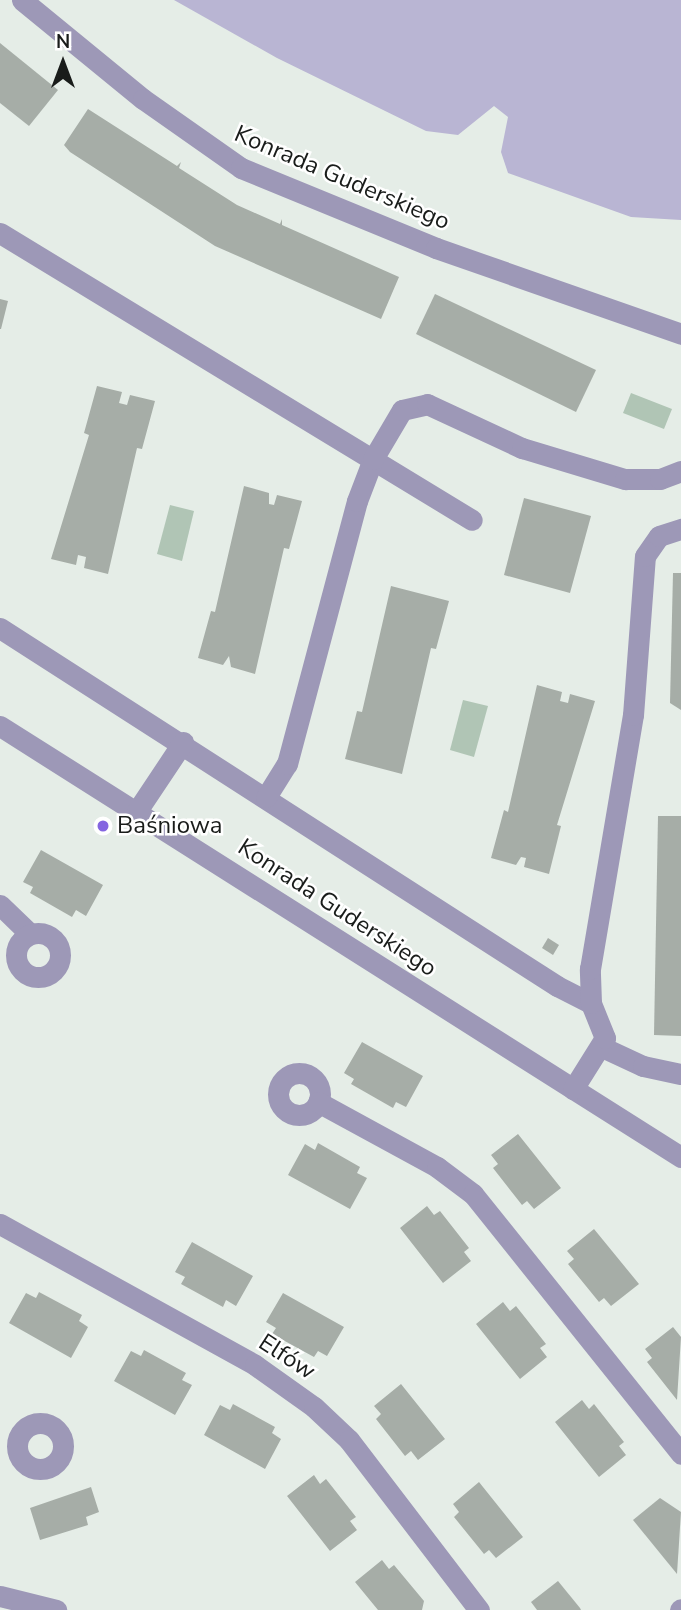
<!DOCTYPE html>
<meta charset="utf-8">
<style>
body{margin:0}
#map{position:relative;width:681px;height:1610px;overflow:hidden;background:#e5ede7;font-family:"Nunito Sans",sans-serif}
div>[style]{position:absolute}
[style*='--x']{left:calc(var(--x)*1px);top:calc(var(--y)*1px);width:calc(var(--w)*1px);rotate:calc(var(--a)*1deg)}
.green>*{inset:0;background:#b0c5b5}
.water>*{inset:0;background:#b9b5d3}
.building>*{inset:0;background:#a6ada7}
.minor>*{height:21px;margin:-10.5px;padding:0 10.5px;transform-origin:10.5px;border-radius:10.5px;background:#9d98b7}
.minor>.ring{margin:-10.5px;padding:0;box-sizing:content-box;background:none;border:21px solid #9d98b7;border-radius:50%}
.dots>*{width:19px;height:19px;translate:-50% -50%;box-sizing:border-box;border:4px solid #fff;border-radius:50%}
span{translate:-50% -50%;white-space:nowrap;text-align:center;line-height:1.15;-webkit-text-stroke:5px #fff;paint-order:stroke}
.street-label{font-size:24px;color:#191c1a}
.poi-label{font-size:24px;color:#191c1a}
.left{translate:0 -50%;text-align:left}
.north{position:absolute;left:28px;top:28px;width:70px;height:70px;-webkit-text-stroke:5px #fff;paint-order:stroke;rotate:0deg;font-size:19px;font-weight:700;line-height:28px;text-align:center;color:#191c1a}
.north::after{content:'';display:block;margin:auto;width:24px;height:32px;background:#191c1a;clip-path:polygon(50% 0,100% 100%,50% 72%,0 100%)}
</style>
<div id="map">
<div class="green">
<div style="clip-path:polygon(631px 393px,672px 409px,664px 429px,623px 413px)"></div>
<div style="clip-path:polygon(170px 505px,194px 511px,182px 561px,157px 554px)"></div>
<div style="clip-path:polygon(463px 700px,488px 706px,474px 757px,450px 750px)"></div>
</div>
<div class="water">
<div style="clip-path:polygon(174px 0,681px 0,681px 220px,631px 217px,508px 173px,501px 152px,508px 117px,494px 106px,458px 135px,426px 131px,277px 58px)"></div>
</div>
<div class="building">
<div style="clip-path:polygon(0 43px,58px 90px,29px 126px,0 103px)"></div>
<div style="clip-path:polygon(88px 109px,177px 166px,181px 162px,179px 168px,237px 205px,280px 224px,282px 219px,282px 225px,399px 277px,381px 319px,215px 246px,70px 152px,64px 145px)"></div>
<div style="clip-path:polygon(435px 294px,596px 370px,576px 412px,416px 334px)"></div>
<div style="clip-path:polygon(0 299px,8px 301px,1px 329px,0 329px)"></div>
<div style="clip-path:polygon(97px 386px,122px 392px,119px 403px,127px 405px,130px 395px,155px 401px,142px 449px,137px 448px,108px 574px,84px 568px,86px 557px,78px 555px,76px 565px,51px 559px,89px 435px,84px 433px)"></div>
<div style="clip-path:polygon(244px 486px,269px 493px,269px 504px,274px 505px,277px 495px,302px 501px,289px 549px,284px 548px,255px 674px,231px 667px,229px 656px,223px 665px,198px 658px,211px 611px,215px 612px)"></div>
<div style="clip-path:polygon(524px 498px,591px 516px,570px 593px,504px 575px)"></div>
<div style="clip-path:polygon(673px 573px,681px 573px,681px 710px,670px 703px)"></div>
<div style="clip-path:polygon(391px 586px,449px 601px,436px 649px,431px 648px,402px 774px,345px 759px,357px 711px,362px 712px)"></div>
<div style="clip-path:polygon(537px 685px,562px 692px,560px 701px,568px 703px,570px 694px,595px 701px,557px 825px,561px 826px,549px 874px,524px 867px,526px 858px,521px 857px,516px 865px,491px 858px,504px 810px,508px 812px)"></div>
<div style="clip-path:polygon(658px 816px,681px 816px,681px 1036px,654px 1035px)"></div>
<div style="clip-path:polygon(41px 850px,103px 885px,86px 916px,76px 910px,72px 917px,30px 893px,33px 887px,23px 882px)"></div>
<div style="clip-path:polygon(548px 938px,559px 945px,553px 955px,542px 948px)"></div>
<div style="clip-path:polygon(362px 1042px,423px 1076px,406px 1107px,396px 1102px,393px 1108px,351px 1084px,354px 1079px,344px 1073px)"></div>
<div style="clip-path:polygon(518px 1134px,561px 1188px,534px 1209px,527px 1201px,522px 1205px,493px 1168px,498px 1164px,491px 1155px)"></div>
<div style="clip-path:polygon(318px 1143px,360px 1167px,357px 1173px,367px 1178px,350px 1209px,288px 1175px,305px 1144px,315px 1150px)"></div>
<div style="clip-path:polygon(427px 1206px,434px 1215px,440px 1211px,469px 1248px,464px 1252px,471px 1261px,443px 1283px,400px 1228px)"></div>
<div style="clip-path:polygon(594px 1229px,639px 1284px,611px 1306px,604px 1298px,599px 1302px,568px 1264px,574px 1259px,567px 1251px)"></div>
<div style="clip-path:polygon(192px 1242px,253px 1276px,236px 1306px,226px 1300px,223px 1307px,181px 1284px,185px 1277px,175px 1272px)"></div>
<div style="clip-path:polygon(39px 1292px,82px 1315px,79px 1321px,88px 1327px,71px 1358px,9px 1323px,26px 1293px,36px 1298px)"></div>
<div style="clip-path:polygon(283px 1293px,344px 1327px,327px 1356px,318px 1351px,314px 1357px,272px 1334px,276px 1328px,266px 1322px)"></div>
<div style="clip-path:polygon(503px 1302px,510px 1311px,516px 1306px,546px 1344px,540px 1348px,547px 1357px,520px 1379px,476px 1324px)"></div>
<div style="clip-path:polygon(673px 1327px,681px 1337px,677px 1400px,647px 1362px,652px 1358px,645px 1349px)"></div>
<div style="clip-path:polygon(144px 1350px,186px 1373px,182px 1380px,192px 1385px,175px 1415px,114px 1381px,131px 1351px,141px 1356px)"></div>
<div style="clip-path:polygon(401px 1384px,445px 1439px,418px 1460px,411px 1451px,405px 1456px,376px 1419px,381px 1414px,374px 1406px)"></div>
<div style="clip-path:polygon(582px 1400px,589px 1409px,594px 1404px,624px 1442px,619px 1446px,626px 1455px,599px 1477px,555px 1422px)"></div>
<div style="clip-path:polygon(233px 1404px,275px 1427px,272px 1433px,281px 1439px,265px 1469px,204px 1435px,220px 1405px,230px 1410px)"></div>
<div style="clip-path:polygon(314px 1475px,320px 1484px,326px 1479px,356px 1517px,350px 1521px,357px 1530px,330px 1551px,287px 1496px)"></div>
<div style="clip-path:polygon(479px 1482px,523px 1537px,496px 1558px,489px 1550px,484px 1554px,454px 1517px,459px 1512px,453px 1504px)"></div>
<div style="clip-path:polygon(91px 1487px,99px 1512px,86px 1517px,88px 1525px,40px 1540px,30px 1508px)"></div>
<div style="clip-path:polygon(660px 1498px,681px 1512px,677px 1574px,633px 1520px)"></div>
<div style="clip-path:polygon(382px 1560px,389px 1569px,394px 1565px,424px 1601px,422px 1610px,378px 1610px,355px 1582px)"></div>
<div style="clip-path:polygon(558px 1581px,580px 1608px,581px 1610px,537px 1610px,531px 1602px)"></div>
</div>
<div class="minor">
<div style="--x:22;--y:0;--w:156;--a:39.3"></div>
<div style="--x:143;--y:99;--w:120;--a:35.1"></div>
<div style="--x:241;--y:168;--w:211;--a:22.3"></div>
<div style="--x:436;--y:248;--w:260;--a:19.3"></div>
<div style="--x:0;--y:233;--w:552;--a:31.3"></div>
<div style="--x:0;--y:628;--w:662;--a:32.73"></div>
<div style="--x:557;--y:986;--w:38;--a:27"></div>
<div style="--x:0;--y:726;--w:806;--a:32.33"></div>
<div style="--x:266;--y:797;--w:39;--a:-58"></div>
<div style="--x:287;--y:764;--w:272;--a:-75.1"></div>
<div style="--x:357;--y:501;--w:45;--a:-69.1"></div>
<div style="--x:373;--y:459;--w:57;--a:-59.4"></div>
<div style="--x:402;--y:410;--w:26;--a:-13"></div>
<div style="--x:427;--y:404;--w:105;--a:24.9"></div>
<div style="--x:522;--y:448;--w:108;--a:16.8"></div>
<div style="--x:625;--y:479;--w:35;--a:0"></div>
<div style="--x:660;--y:479;--w:22;--a:-21"></div>
<div style="--x:137;--y:811;--w:83;--a:-56.3"></div>
<div style="--x:0;--y:905;--w:42;--a:44"></div>
<div class="ring" style="left:16px;top:933px;width:23px;height:23px"></div>
<div style="--x:602;--y:1047;--w:45;--a:24.9"></div>
<div style="--x:643;--y:1066;--w:39;--a:12"></div>
<div class="ring" style="left:278px;top:1073px;width:21px;height:21px"></div>
<div style="--x:573;--y:1089;--w:60;--a:-57.9"></div>
<div style="--x:605;--y:1038;--w:38;--a:-112"></div>
<div style="--x:591;--y:1003;--w:34;--a:-92"></div>
<div style="--x:590;--y:969;--w:258;--a:-80.4"></div>
<div style="--x:633;--y:715;--w:159;--a:-85.7"></div>
<div style="--x:645;--y:556;--w:24;--a:-55"></div>
<div style="--x:659;--y:536;--w:23;--a:-18"></div>
<div style="--x:318;--y:1102;--w:136;--a:28.6"></div>
<div style="--x:437;--y:1167;--w:45;--a:36.9"></div>
<div style="--x:473;--y:1194;--w:333;--a:51.3"></div>
<div style="--x:0;--y:1224;--w:291;--a:28.9"></div>
<div style="--x:255;--y:1365;--w:72;--a:35.4"></div>
<div style="--x:314;--y:1407;--w:48;--a:43.3"></div>
<div style="--x:349;--y:1440;--w:214;--a:52.6"></div>
<div class="ring" style="left:17px;top:1423px;width:25px;height:25px"></div>
<div style="--x:0;--y:1596;--w:58;--a:14"></div>
<div style="--x:680;--y:1610;--w:1;--a:-45"></div>
</div>
<div class="dots">
<div style="left:103px;top:826px;background:#8465e0"></div>
</div>
<div class="street-label">
<span style="left:342px;top:178px;rotate:23deg">Konrada Guderskiego</span>
<span style="left:337px;top:908px;rotate:33deg">Konrada Guderskiego</span>
<span style="left:287px;top:1357px;rotate:33deg">Elfów</span>
</div>
<div class="poi-label">
<span class="left" style="left:117px;top:826px">Baśniowa</span>
</div>
<div class="north">N</div>
</div>
